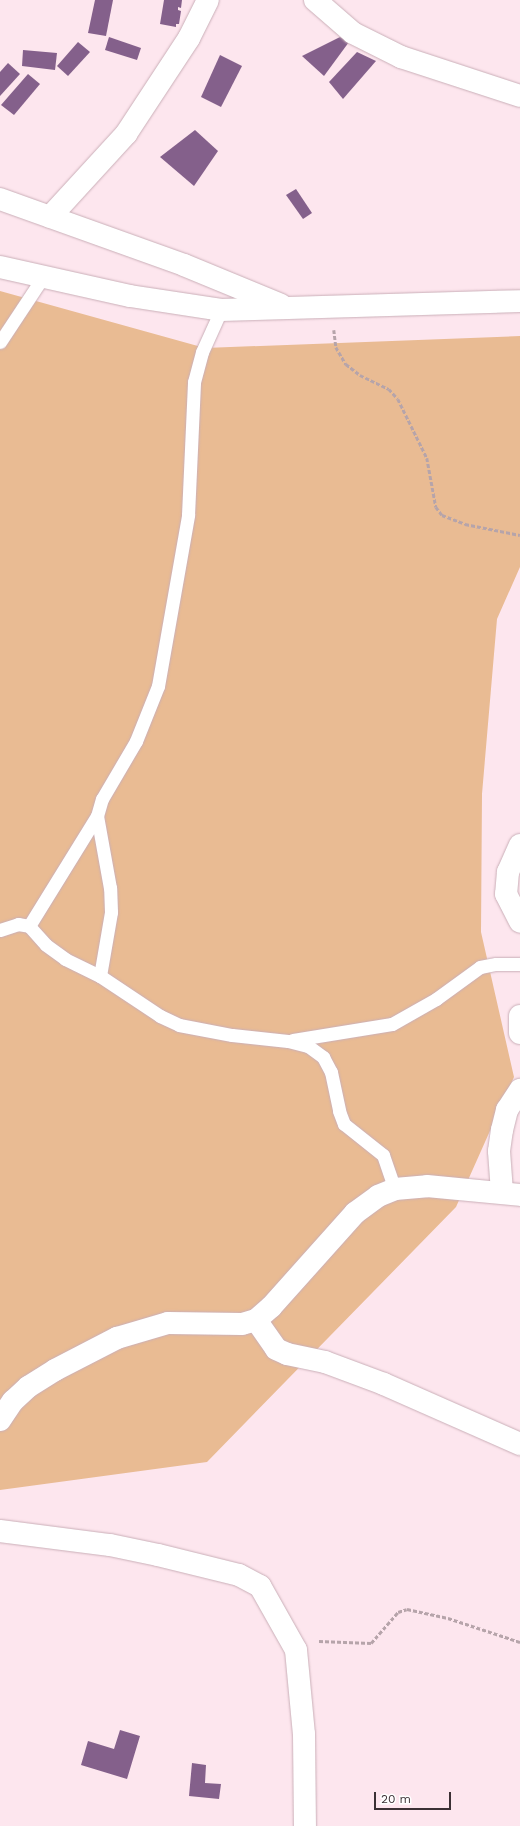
<!DOCTYPE html>
<style>
body{margin:0}
#map{position:relative;width:520px;height:1826px;overflow:hidden;background:#fde6ee;font-family:"Work Sans",sans-serif}
div>[style]{position:absolute}
[style*='--x']{left:calc(var(--x)*1px);top:calc(var(--y)*1px);width:calc(var(--w)*1px);rotate:calc(var(--a)*1deg)}
.green>*{inset:0;background:#e9bb93}
.building>*{inset:0;background:#84608b}
.path>*{height:2.5px;margin-top:-1.25px;transform-origin:0;background:repeating-linear-gradient(90deg,#b6a4aa 0 4px,transparent 0 6px)}
.roads{filter:drop-shadow(0 0 1px #caafb8) drop-shadow(0 0 1px #caafb8)}
.lane>*{height:13px;margin:-6.5px;padding:0 6.5px;transform-origin:6.5px;border-radius:6.5px;background:#fff}
.street>*{height:22px;margin:-11px;padding:0 11px;transform-origin:11px;border-radius:11px;background:#fff}
span{translate:-50% -50%;white-space:nowrap;text-align:center;line-height:1.15;-webkit-text-stroke:4px #fff;paint-order:stroke}
.scale{position:absolute;left:374px;top:1792px;width:77px;height:18px;box-sizing:border-box;border:2px solid #3b3034;border-top:0;padding-left:5px;font-size:12px;line-height:14px;white-space:nowrap;color:#3b3034;-webkit-text-stroke:3px #fff;paint-order:stroke}
</style>
<div id="map">
<div class="green">
<div style="clip-path:polygon(0 291px,205px 348px,520px 336px,520px 567px,497px 619px,482px 794px,481px 932px,514px 1077px,456px 1207px,207px 1462px,0 1490px)"></div>
</div>
<div class="building">
<div style="clip-path:polygon(95px 0,113px 0,106px 36px,88px 33px)"></div>
<div style="clip-path:polygon(164px 0,182px 0,181px 8px,178px 7px,178px 10px,181px 11px,179px 24px,176px 24px,176px 27px,160px 24px)"></div>
<div style="clip-path:polygon(109px 37px,141px 48px,137px 60px,105px 50px)"></div>
<div style="clip-path:polygon(340px 37px,349px 42px,324px 76px,302px 56px)"></div>
<div style="clip-path:polygon(78px 42px,90px 52px,68px 76px,57px 66px)"></div>
<div style="clip-path:polygon(23px 50px,57px 53px,55px 70px,22px 66px)"></div>
<div style="clip-path:polygon(357px 52px,376px 61px,343px 99px,329px 82px)"></div>
<div style="clip-path:polygon(220px 55px,242px 66px,221px 107px,201px 97px)"></div>
<div style="clip-path:polygon(8px 63px,20px 74px,0 96px,0 72px)"></div>
<div style="clip-path:polygon(28px 74px,40px 84px,14px 115px,1px 105px)"></div>
<div style="clip-path:polygon(195px 130px,218px 151px,194px 186px,160px 157px)"></div>
<div style="clip-path:polygon(296px 189px,312px 213px,303px 219px,286px 195px)"></div>
<div style="clip-path:polygon(120px 1730px,140px 1736px,127px 1779px,81px 1765px,88px 1741px,114px 1749px)"></div>
<div style="clip-path:polygon(192px 1763px,206px 1765px,205px 1783px,221px 1784px,219px 1799px,189px 1796px)"></div>
</div>
<div class="path">
<div style="--x:334;--y:330;--w:17;--a:83"></div>
<div style="--x:336;--y:347;--w:20;--a:60"></div>
<div style="--x:346;--y:364;--w:18;--a:38"></div>
<div style="--x:360;--y:375;--w:32;--a:26"></div>
<div style="--x:389;--y:389;--w:13;--a:48"></div>
<div style="--x:398;--y:399;--w:66;--a:63.8"></div>
<div style="--x:427;--y:458;--w:50;--a:79.6"></div>
<div style="--x:436;--y:507;--w:10;--a:53"></div>
<div style="--x:442;--y:515;--w:25;--a:21"></div>
<div style="--x:465;--y:524;--w:56;--a:11.3"></div>
<div style="--x:319;--y:1641;--w:52;--a:2.2"></div>
<div style="--x:371;--y:1643;--w:41;--a:-48.9"></div>
<div style="--x:398;--y:1612;--w:9;--a:-18"></div>
<div style="--x:407;--y:1609;--w:42;--a:12.4"></div>
<div style="--x:448;--y:1618;--w:76;--a:18.4"></div>
</div>
<div class="roads">
<div class="lane">
<div style="--x:0;--y:342;--w:78;--a:-56.5"></div>
<div style="--x:29;--y:926;--w:129;--a:-58.3"></div>
<div style="--x:0;--y:930;--w:19;--a:-18"></div>
<div style="--x:18;--y:924;--w:11;--a:10"></div>
<div style="--x:29;--y:926;--w:25;--a:48"></div>
<div style="--x:46;--y:945;--w:24;--a:36"></div>
<div style="--x:65;--y:959;--w:39;--a:26"></div>
<div style="--x:100;--y:976;--w:72;--a:33.7"></div>
<div style="--x:160;--y:1016;--w:21;--a:25"></div>
<div style="--x:179;--y:1025;--w:54;--a:10.7"></div>
<div style="--x:232;--y:1035;--w:56;--a:6.1"></div>
<div style="--x:288;--y:1041;--w:21;--a:14"></div>
<div style="--x:308;--y:1046;--w:19;--a:36"></div>
<div style="--x:323;--y:1057;--w:17;--a:62"></div>
<div style="--x:331;--y:1072;--w:40;--a:78"></div>
<div style="--x:339;--y:1111;--w:14;--a:69"></div>
<div style="--x:344;--y:1124;--w:50;--a:38.5"></div>
<div style="--x:383;--y:1155;--w:36;--a:71"></div>
<div style="--x:100;--y:976;--w:65;--a:-80.2"></div>
<div style="--x:111;--y:912;--w:24;--a:-92"></div>
<div style="--x:110;--y:888;--w:73;--a:-100.2"></div>
<div style="--x:97;--y:816;--w:18;--a:-74"></div>
<div style="--x:102;--y:799;--w:67;--a:-59.6"></div>
<div style="--x:136;--y:741;--w:59;--a:-68.2"></div>
<div style="--x:158;--y:686;--w:174;--a:-80"></div>
<div style="--x:188;--y:515;--w:133;--a:-87.4"></div>
<div style="--x:194;--y:382;--w:31;--a:-75"></div>
<div style="--x:202;--y:352;--w:46;--a:-65.7"></div>
<div style="--x:293;--y:1040;--w:100;--a:-9.2"></div>
<div style="--x:392;--y:1024;--w:51;--a:-29.6"></div>
<div style="--x:436;--y:999;--w:54;--a:-36"></div>
<div style="--x:480;--y:967;--w:16;--a:-11"></div>
<div style="--x:496;--y:964;--w:24;--a:0"></div>
</div>
<div class="street">
<div style="--x:315;--y:0;--w:50;--a:41"></div>
<div style="--x:353;--y:33;--w:54;--a:26.6"></div>
<div style="--x:401;--y:57;--w:125;--a:18.1"></div>
<div style="--x:0;--y:199;--w:195;--a:19.7"></div>
<div style="--x:184;--y:265;--w:105;--a:22.4"></div>
<div style="--x:50;--y:217;--w:113;--a:-47.5"></div>
<div style="--x:126;--y:134;--w:115;--a:-56.7"></div>
<div style="--x:189;--y:38;--w:42;--a:-63.4"></div>
<div style="--x:0;--y:267;--w:133;--a:12.6"></div>
<div style="--x:130;--y:296;--w:92;--a:8.7"></div>
<div style="--x:221;--y:310;--w:299;--a:-1.7"></div>
<div style="--x:520;--y:845;--w:30;--a:114"></div>
<div style="--x:508;--y:872;--w:22;--a:95"></div>
<div style="--x:506;--y:894;--w:31;--a:63"></div>
<div style="--x:520;--y:1016;--w:17;--a:90"></div>
<div style="--x:502;--y:1192;--w:41;--a:-94.2"></div>
<div style="--x:499;--y:1151;--w:21;--a:-82"></div>
<div style="--x:502;--y:1130;--w:21;--a:-76"></div>
<div style="--x:507;--y:1110;--w:24;--a:-57"></div>
<div style="--x:256;--y:1320;--w:35;--a:55"></div>
<div style="--x:276;--y:1349;--w:12;--a:24"></div>
<div style="--x:287;--y:1354;--w:39;--a:12"></div>
<div style="--x:325;--y:1362;--w:63;--a:20.4"></div>
<div style="--x:384;--y:1384;--w:149;--a:23.8"></div>
<div style="--x:0;--y:1420;--w:23;--a:-56"></div>
<div style="--x:13;--y:1401;--w:21;--a:-43"></div>
<div style="--x:28;--y:1387;--w:32;--a:-32"></div>
<div style="--x:55;--y:1370;--w:70;--a:-27.3"></div>
<div style="--x:117;--y:1338;--w:53;--a:-16.4"></div>
<div style="--x:168;--y:1323;--w:74;--a:0.8"></div>
<div style="--x:242;--y:1324;--w:15;--a:-16"></div>
<div style="--x:256;--y:1320;--w:20;--a:-41"></div>
<div style="--x:271;--y:1307;--w:126;--a:-48.2"></div>
<div style="--x:355;--y:1213;--w:29;--a:-36"></div>
<div style="--x:378;--y:1196;--w:18;--a:-22"></div>
<div style="--x:395;--y:1189;--w:32;--a:-5"></div>
<div style="--x:427;--y:1186;--w:93;--a:5.5"></div>
<div style="--x:0;--y:1531;--w:111;--a:7.3"></div>
<div style="--x:110;--y:1545;--w:49;--a:11.8"></div>
<div style="--x:158;--y:1555;--w:83;--a:13.9"></div>
<div style="--x:239;--y:1575;--w:24;--a:28"></div>
<div style="--x:260;--y:1586;--w:73;--a:60.6"></div>
<div style="--x:296;--y:1650;--w:84;--a:84.6"></div>
<div style="--x:304;--y:1734;--w:92;--a:89.4"></div>
</div>
</div>
<div class="scale">20 m</div>
</div>
